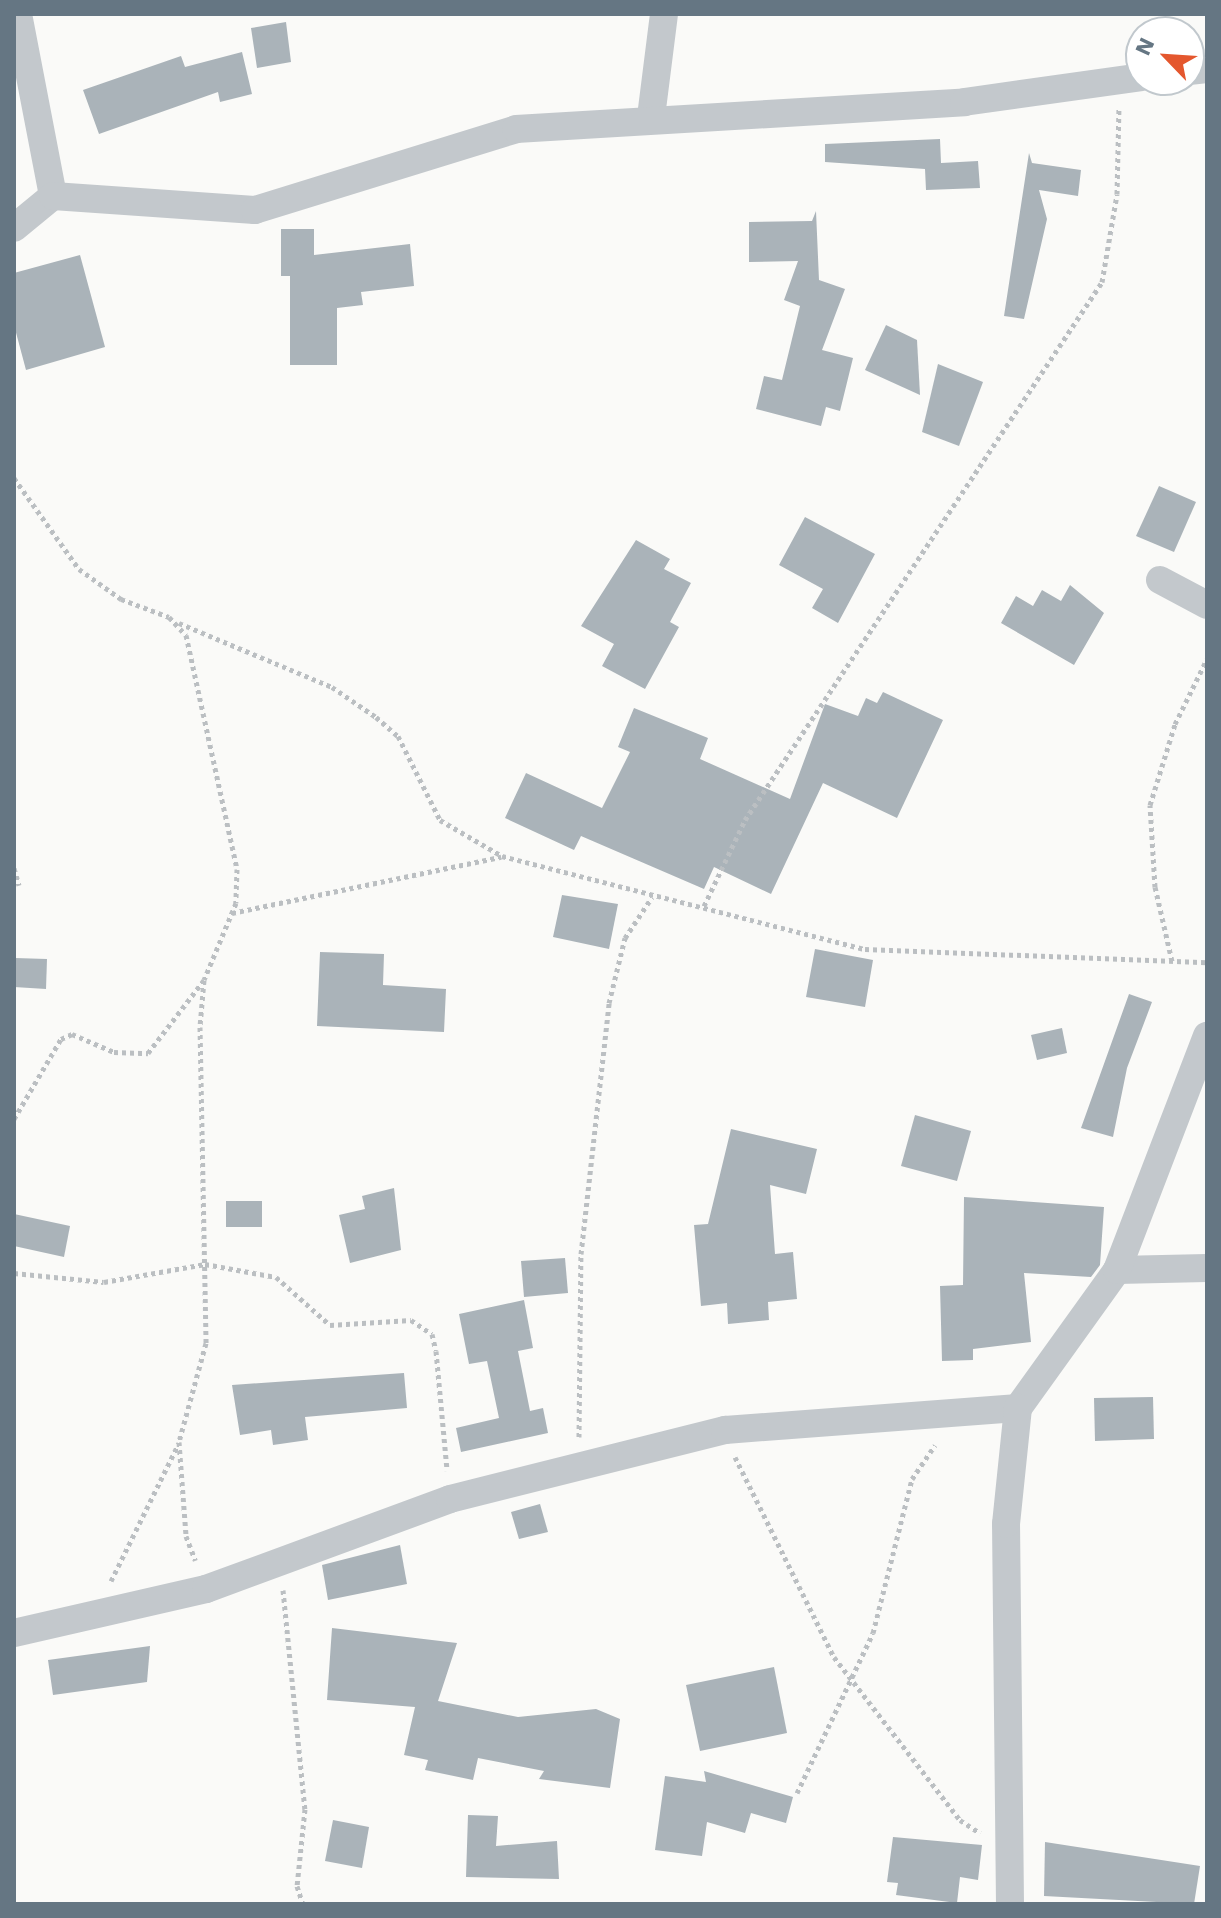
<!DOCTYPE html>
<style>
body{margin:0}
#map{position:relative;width:1221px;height:1918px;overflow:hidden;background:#fafaf8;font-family:"Work Sans",sans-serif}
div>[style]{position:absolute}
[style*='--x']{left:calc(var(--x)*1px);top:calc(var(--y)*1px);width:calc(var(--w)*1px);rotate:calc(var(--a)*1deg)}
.building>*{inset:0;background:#aab3b9}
.path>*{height:5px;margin-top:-2.5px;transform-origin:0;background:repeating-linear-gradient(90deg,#bbbfc2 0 4px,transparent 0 8px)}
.street>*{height:28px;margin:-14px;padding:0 14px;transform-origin:14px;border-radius:14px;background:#c3c8cc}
span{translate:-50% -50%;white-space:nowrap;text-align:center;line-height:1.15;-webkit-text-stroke:8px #fff;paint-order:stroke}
.frame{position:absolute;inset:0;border:16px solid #657683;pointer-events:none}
.north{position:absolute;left:1125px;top:16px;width:80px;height:80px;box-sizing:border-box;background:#fff;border:2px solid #c1c8cd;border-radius:50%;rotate:295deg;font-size:22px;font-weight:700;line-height:32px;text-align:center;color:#657683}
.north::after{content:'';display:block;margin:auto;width:28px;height:36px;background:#e4572e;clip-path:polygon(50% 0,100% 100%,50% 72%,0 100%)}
</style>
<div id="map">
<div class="building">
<div style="clip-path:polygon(286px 22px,291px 62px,257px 68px,251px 28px)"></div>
<div style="clip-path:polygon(242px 52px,252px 94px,220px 102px,218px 92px,99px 134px,83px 90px,181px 56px,185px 67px)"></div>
<div style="clip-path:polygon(940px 139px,941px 163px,978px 161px,980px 188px,926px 190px,925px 169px,825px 162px,825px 144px)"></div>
<div style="clip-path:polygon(1029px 153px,1032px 163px,1081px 170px,1078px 196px,1039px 190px,1047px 219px,1024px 319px,1004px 316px)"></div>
<div style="clip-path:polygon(816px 211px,819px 280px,845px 289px,822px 350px,853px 358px,840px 411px,826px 407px,821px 426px,756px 409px,764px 376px,782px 380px,800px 306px,784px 300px,798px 261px,749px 262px,749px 222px,812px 221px)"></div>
<div style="clip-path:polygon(281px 229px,314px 229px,314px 255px,410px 244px,414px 286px,361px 292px,363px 305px,337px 308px,337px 365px,290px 365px,290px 276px,281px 276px)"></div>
<div style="clip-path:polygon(80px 255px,105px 347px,26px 370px,14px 325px,14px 273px)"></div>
<div style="clip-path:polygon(886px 325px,917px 340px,920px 395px,865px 370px)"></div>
<div style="clip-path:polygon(938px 364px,983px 382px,959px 446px,922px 432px)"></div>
<div style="clip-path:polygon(1159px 486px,1196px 502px,1174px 552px,1136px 536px)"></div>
<div style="clip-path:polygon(805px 517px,875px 554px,838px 623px,812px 608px,823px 589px,779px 565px)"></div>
<div style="clip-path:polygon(636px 540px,670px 559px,664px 569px,691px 583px,670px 622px,679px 627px,645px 689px,602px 666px,614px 644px,581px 626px)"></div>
<div style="clip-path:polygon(1070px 585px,1104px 613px,1074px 665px,1001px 623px,1016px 596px,1033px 606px,1042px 590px,1061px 601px)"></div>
<div style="clip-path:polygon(883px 692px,943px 720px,897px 818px,823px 783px,771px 894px,714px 867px,704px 889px,581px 836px,574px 850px,505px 818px,526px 773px,602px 808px,630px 752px,618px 747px,634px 708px,708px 738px,700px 759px,790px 799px,825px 704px,858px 716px,866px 698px,877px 703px)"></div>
<div style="clip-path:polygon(562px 895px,618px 904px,609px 949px,553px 937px)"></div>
<div style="clip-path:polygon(815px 949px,873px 960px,865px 1007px,806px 997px)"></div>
<div style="clip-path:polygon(320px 952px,384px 954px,383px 985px,446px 989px,444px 1032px,317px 1026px)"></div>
<div style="clip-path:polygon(15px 958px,47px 959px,46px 989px,14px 987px)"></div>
<div style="clip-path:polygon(1129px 994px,1152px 1002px,1127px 1068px,1113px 1137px,1081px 1128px)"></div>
<div style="clip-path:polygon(1062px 1028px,1067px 1053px,1037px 1060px,1031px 1035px)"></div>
<div style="clip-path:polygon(915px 1115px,971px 1131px,957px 1181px,901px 1166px)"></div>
<div style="clip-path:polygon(731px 1129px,817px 1149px,806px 1194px,770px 1185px,775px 1254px,793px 1252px,797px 1299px,768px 1302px,769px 1320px,728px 1324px,727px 1303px,701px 1306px,694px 1225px,708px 1224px)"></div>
<div style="clip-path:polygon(394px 1188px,401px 1250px,350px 1263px,339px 1215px,365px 1209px,362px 1196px)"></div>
<div style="clip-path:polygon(964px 1197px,1104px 1207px,1100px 1265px,1091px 1277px,1024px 1273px,1031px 1342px,973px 1349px,973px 1360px,942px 1361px,940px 1286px,963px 1285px)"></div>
<div style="clip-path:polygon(226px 1201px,262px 1201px,262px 1227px,226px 1227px)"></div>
<div style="clip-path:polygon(14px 1214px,70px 1226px,64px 1257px,14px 1246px)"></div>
<div style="clip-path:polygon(565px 1258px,568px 1293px,524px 1297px,521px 1261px)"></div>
<div style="clip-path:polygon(524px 1300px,533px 1348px,518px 1351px,530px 1411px,543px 1408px,548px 1433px,461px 1452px,456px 1428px,499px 1418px,487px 1361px,469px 1364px,459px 1314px)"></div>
<div style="clip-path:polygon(404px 1373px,407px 1408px,305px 1417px,308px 1440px,273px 1445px,271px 1430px,240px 1435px,232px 1385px)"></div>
<div style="clip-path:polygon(1153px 1397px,1154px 1439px,1095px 1441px,1094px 1398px)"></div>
<div style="clip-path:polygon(540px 1504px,548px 1532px,519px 1539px,511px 1512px)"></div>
<div style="clip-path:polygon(400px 1545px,407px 1584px,328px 1600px,322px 1565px)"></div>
<div style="clip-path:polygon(332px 1628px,457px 1643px,438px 1701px,518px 1717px,596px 1709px,620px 1719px,610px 1788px,539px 1779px,544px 1771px,478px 1758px,473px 1780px,425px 1770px,428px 1760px,404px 1755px,415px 1707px,327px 1700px)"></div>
<div style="clip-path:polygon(150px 1646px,147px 1682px,53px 1695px,48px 1660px)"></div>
<div style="clip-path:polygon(774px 1667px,787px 1733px,700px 1751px,686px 1685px)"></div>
<div style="clip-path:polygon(704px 1771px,793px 1797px,786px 1823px,751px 1813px,745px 1833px,707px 1822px,702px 1856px,655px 1850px,665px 1776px,706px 1782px)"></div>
<div style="clip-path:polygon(468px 1815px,498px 1816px,496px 1846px,557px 1841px,559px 1879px,466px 1877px)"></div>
<div style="clip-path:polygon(333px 1820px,369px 1827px,362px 1868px,325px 1861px)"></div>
<div style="clip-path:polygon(893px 1837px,982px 1845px,978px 1880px,960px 1877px,957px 1903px,896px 1895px,898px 1883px,887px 1882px)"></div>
<div style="clip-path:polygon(1045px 1842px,1200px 1866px,1194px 1904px,1044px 1896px)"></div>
</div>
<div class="path">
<div style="--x:14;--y:478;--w:112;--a:54.5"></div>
<div style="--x:79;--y:569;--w:52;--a:35.5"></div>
<div style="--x:121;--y:599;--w:51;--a:20.6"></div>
<div style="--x:169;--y:617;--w:25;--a:47"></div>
<div style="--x:186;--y:635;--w:239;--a:77.7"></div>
<div style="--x:237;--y:869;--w:34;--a:92"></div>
<div style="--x:236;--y:903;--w:83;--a:112.6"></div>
<div style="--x:204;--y:980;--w:47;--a:94.9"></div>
<div style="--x:200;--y:1027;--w:316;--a:88.9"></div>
<div style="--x:206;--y:1343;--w:103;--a:105.3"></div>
<div style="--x:179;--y:1442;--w:94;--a:85.7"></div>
<div style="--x:186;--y:1536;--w:26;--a:69"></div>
<div style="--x:179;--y:623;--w:166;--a:22.7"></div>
<div style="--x:332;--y:687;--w:53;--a:34.3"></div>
<div style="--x:376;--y:717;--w:29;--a:41"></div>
<div style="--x:398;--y:736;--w:94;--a:63.4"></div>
<div style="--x:440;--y:820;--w:72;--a:30.1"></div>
<div style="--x:502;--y:856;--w:375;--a:14.4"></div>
<div style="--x:865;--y:949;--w:342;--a:2.2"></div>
<div style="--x:14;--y:868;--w:18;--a:74"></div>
<div style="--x:704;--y:906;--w:95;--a:-64.5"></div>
<div style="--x:745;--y:820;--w:646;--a:-56.43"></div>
<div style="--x:1102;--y:282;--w:89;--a:-80.3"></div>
<div style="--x:1117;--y:194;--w:86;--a:-88.7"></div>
<div style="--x:232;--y:913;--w:275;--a:-11.8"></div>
<div style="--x:1172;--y:961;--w:76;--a:-102.9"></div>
<div style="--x:1155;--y:887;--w:82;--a:-93.5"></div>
<div style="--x:1150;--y:805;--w:85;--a:-72.8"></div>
<div style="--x:1175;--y:724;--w:72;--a:-63.8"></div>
<div style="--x:14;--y:1119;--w:93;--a:-59.6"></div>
<div style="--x:61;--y:1039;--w:12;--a:-24"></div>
<div style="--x:72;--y:1034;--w:46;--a:23.2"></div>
<div style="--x:114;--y:1052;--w:34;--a:2"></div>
<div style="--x:148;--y:1053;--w:92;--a:-52.5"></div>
<div style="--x:14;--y:1273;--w:90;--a:5.7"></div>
<div style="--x:104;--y:1282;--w:103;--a:-10.1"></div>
<div style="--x:205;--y:1264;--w:72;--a:10.4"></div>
<div style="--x:276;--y:1277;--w:72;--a:41.6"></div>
<div style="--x:330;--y:1325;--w:81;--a:-3.5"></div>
<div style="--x:411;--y:1320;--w:25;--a:34"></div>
<div style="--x:432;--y:1334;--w:17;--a:77"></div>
<div style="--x:436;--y:1351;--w:120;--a:84.7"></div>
<div style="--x:579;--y:1437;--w:183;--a:-89.4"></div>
<div style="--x:581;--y:1254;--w:253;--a:-83.6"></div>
<div style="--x:609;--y:1003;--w:67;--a:-76.2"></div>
<div style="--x:625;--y:938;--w:49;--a:-56.6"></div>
<div style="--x:735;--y:1457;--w:223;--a:63.7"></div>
<div style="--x:834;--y:1657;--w:206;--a:52.3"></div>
<div style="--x:960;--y:1820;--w:24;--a:33"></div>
<div style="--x:111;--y:1581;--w:154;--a:-63.8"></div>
<div style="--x:283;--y:1590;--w:220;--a:84.3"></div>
<div style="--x:305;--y:1809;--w:77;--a:95.9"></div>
<div style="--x:297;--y:1886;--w:19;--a:72"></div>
<div style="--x:797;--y:1793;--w:177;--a:-64.6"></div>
<div style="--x:873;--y:1633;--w:159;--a:-75.8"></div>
<div style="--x:912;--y:1479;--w:41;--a:-55.9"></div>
</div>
<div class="street">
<div style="--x:18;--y:14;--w:185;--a:79.1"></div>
<div style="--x:1189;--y:71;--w:18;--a:-6"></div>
<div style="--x:651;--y:117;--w:104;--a:-82.8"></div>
<div style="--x:14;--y:228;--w:50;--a:-39.4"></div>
<div style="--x:53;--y:196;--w:202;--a:4"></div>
<div style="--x:255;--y:210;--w:273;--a:-17.2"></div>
<div style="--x:516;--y:129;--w:449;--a:-3.4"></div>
<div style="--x:964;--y:102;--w:179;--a:-8"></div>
<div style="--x:1160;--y:580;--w:53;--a:28"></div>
<div style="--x:1117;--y:1270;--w:90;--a:-1.3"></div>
<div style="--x:14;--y:1633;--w:197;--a:-12.9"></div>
<div style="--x:206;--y:1589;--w:260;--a:-20.2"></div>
<div style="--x:450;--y:1499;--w:284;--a:-14.1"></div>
<div style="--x:725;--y:1430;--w:294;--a:-4.3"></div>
<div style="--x:1018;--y:1408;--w:170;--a:-54.3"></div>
<div style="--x:1117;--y:1270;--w:251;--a:-69"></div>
<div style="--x:1010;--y:1904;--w:380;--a:-90.6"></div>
<div style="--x:1006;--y:1524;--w:117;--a:-84.1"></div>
</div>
<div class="frame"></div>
<div class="north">N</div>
</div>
